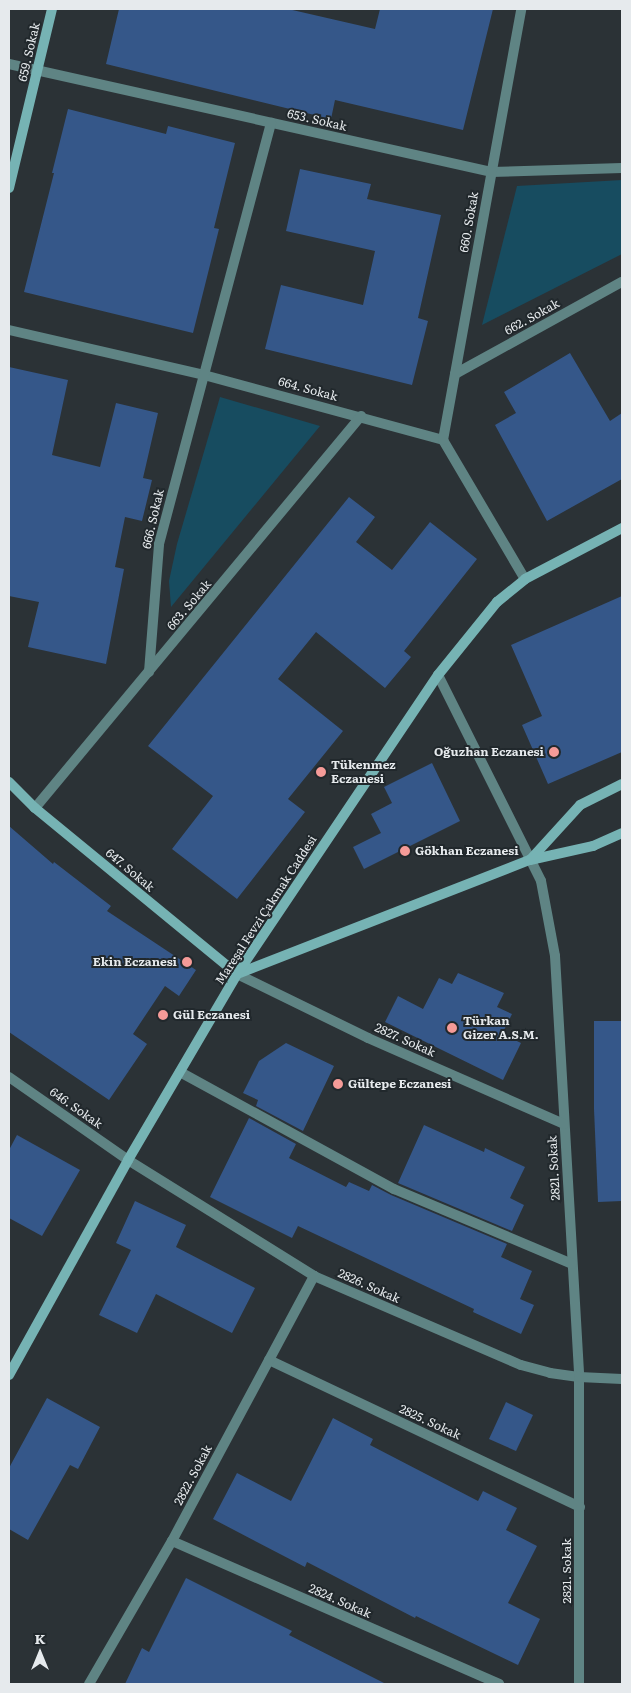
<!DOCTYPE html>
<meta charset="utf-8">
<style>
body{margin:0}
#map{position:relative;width:631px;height:1693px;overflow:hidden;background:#2b3236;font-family:Literata,serif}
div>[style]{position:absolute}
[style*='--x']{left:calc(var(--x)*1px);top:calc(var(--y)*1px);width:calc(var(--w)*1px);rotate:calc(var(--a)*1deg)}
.green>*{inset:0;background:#174c60}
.building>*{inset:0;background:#355789}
.street>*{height:10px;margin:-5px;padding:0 5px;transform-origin:5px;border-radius:5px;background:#5f8484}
.secondary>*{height:10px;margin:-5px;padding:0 5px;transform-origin:5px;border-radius:5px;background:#76b3b4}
.dots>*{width:14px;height:14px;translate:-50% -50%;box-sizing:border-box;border:2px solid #21282c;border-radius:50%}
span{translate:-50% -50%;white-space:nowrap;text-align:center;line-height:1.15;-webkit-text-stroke:4px #21282c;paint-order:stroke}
.street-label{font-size:12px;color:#e6eaed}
.poi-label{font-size:12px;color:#e6eaed;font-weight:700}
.right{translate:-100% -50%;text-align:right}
.left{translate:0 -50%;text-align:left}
.frame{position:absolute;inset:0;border:10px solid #e6eaed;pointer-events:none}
.north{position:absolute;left:15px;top:1628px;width:50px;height:50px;-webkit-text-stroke:4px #21282c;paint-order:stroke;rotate:0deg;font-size:14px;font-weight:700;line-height:20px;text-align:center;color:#e6eaed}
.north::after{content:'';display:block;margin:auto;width:18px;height:22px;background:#e6eaed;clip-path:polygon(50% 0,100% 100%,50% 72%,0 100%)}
</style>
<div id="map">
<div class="green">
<div style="clip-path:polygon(622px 180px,622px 254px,482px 325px,517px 186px)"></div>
<div style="clip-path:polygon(220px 397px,320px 426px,171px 607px,169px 581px,177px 544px)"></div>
</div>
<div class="building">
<div style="clip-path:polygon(119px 9px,288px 9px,375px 29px,380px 9px,493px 9px,463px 130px,335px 100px,331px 119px,106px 64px)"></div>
<div style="clip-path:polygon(68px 109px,166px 134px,168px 126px,235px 143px,214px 228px,219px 229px,193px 333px,24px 292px,54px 173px,52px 173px)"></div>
<div style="clip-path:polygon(300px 169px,371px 184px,367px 199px,441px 215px,418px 318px,428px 321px,412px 385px,265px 349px,281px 285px,363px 305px,375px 251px,286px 231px)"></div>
<div style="clip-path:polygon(570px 353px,610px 421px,622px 413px,622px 479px,547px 521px,495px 425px,516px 413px,504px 392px)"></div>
<div style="clip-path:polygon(9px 367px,68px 380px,52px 455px,100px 467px,116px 403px,158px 413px,143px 478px,152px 480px,142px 521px,125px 517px,115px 567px,124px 569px,106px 664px,28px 647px,39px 602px,9px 596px)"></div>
<div style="clip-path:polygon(349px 497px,375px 517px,356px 542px,392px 570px,430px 522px,477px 559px,404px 651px,411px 657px,385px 688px,316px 632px,278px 679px,343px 731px,288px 799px,305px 812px,237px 899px,172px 849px,213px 796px,148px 746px)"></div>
<div style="clip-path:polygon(622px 596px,622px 752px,548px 784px,522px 725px,542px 716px,511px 645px)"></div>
<div style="clip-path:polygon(432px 763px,460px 821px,364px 869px,353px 847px,381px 833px,371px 814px,392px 803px,384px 787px)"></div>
<div style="clip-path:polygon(9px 826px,53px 864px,54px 862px,111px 906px,107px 911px,196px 970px,179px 996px,165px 986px,133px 1034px,147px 1044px,109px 1100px,9px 1032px)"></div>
<div style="clip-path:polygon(458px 973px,504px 993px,497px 1007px,512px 1014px,502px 1034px,521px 1043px,503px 1080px,385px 1022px,398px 996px,423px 1009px,439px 978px,452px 984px)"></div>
<div style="clip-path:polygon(594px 1021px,622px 1021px,622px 1201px,598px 1202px,594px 1109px)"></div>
<div style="clip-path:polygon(286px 1043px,334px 1066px,303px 1131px,256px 1106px,258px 1100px,243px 1093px,259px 1061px)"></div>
<div style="clip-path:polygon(249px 1118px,296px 1144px,289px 1158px,346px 1187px,349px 1182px,369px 1191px,372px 1185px,391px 1195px,507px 1244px,501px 1257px,532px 1271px,520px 1299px,534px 1305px,521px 1334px,473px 1312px,474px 1309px,298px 1226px,292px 1238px,210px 1197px)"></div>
<div style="clip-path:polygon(424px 1125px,484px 1152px,485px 1148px,525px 1167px,510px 1198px,524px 1205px,512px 1231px,398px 1183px)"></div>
<div style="clip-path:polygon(17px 1135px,80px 1170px,42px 1236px,9px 1218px,9px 1150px)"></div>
<div style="clip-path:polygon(135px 1201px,186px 1225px,176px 1247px,255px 1288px,232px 1333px,156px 1294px,137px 1333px,99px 1315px,131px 1250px,116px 1243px)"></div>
<div style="clip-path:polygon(47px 1398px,100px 1427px,78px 1469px,70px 1465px,28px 1540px,9px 1529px,9px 1468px)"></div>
<div style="clip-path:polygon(506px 1402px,533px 1415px,516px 1451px,489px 1439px)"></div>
<div style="clip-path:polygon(333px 1418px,373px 1439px,370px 1445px,478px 1501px,483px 1491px,517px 1508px,506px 1530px,537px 1546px,508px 1603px,540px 1619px,518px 1665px,416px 1616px,415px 1618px,307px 1562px,305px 1567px,213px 1519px,237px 1473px,291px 1501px)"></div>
<div style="clip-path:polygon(186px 1578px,292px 1631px,289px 1635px,386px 1684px,125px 1684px,142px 1648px,149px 1652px)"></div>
</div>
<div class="street">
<div style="--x:9;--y:64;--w:494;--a:12.6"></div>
<div style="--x:491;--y:172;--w:131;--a:-1.7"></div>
<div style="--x:9;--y:330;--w:200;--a:13"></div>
<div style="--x:204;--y:375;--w:248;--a:15.2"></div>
<div style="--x:443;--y:440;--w:161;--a:59.5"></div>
<div style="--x:455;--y:374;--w:191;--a:-28.9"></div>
<div style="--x:443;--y:440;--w:438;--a:-79.7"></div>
<div style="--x:149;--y:672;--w:128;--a:-85.5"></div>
<div style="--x:159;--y:544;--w:436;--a:-75.1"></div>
<div style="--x:438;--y:675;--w:230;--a:63.4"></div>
<div style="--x:541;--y:881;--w:76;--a:79.4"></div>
<div style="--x:555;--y:956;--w:422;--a:86.7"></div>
<div style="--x:579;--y:1377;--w:307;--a:90"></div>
<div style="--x:35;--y:808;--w:510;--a:-50.25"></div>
<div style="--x:237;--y:974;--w:146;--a:26"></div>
<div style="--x:368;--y:1038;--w:214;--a:23.7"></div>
<div style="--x:180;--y:1072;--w:244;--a:28.7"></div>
<div style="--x:394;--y:1189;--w:193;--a:22.8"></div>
<div style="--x:9;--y:1077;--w:145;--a:34.9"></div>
<div style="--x:128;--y:1160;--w:219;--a:31.9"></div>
<div style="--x:314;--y:1276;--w:225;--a:23.3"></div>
<div style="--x:521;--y:1365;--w:30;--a:15"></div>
<div style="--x:550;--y:1373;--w:29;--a:8"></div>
<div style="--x:579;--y:1377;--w:43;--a:2.7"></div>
<div style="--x:269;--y:1360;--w:344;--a:25.3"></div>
<div style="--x:172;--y:1541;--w:357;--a:23.6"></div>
<div style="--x:89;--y:1684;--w:165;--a:-59.9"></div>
<div style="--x:172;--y:1541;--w:301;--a:-61.8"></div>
</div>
<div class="secondary">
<div style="--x:9;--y:188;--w:184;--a:-76.5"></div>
<div style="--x:9;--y:782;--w:37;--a:45"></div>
<div style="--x:35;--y:808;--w:261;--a:39.4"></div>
<div style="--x:237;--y:974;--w:314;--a:-21.3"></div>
<div style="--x:530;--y:860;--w:65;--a:-12.5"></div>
<div style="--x:593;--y:846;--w:32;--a:-24"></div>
<div style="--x:530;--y:860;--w:74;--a:-47.7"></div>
<div style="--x:580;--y:805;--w:47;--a:-26.6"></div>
<div style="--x:9;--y:1375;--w:246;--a:-61"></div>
<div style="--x:128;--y:1160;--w:216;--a:-59.6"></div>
<div style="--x:237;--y:974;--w:360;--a:-56.1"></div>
<div style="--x:438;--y:675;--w:94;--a:-51.1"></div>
<div style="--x:497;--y:602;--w:36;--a:-39"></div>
<div style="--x:525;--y:579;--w:110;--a:-27.7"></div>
</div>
<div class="dots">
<div style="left:554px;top:752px;background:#f59b98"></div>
<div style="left:321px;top:772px;background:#f59b98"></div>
<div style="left:405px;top:851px;background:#f59b98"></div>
<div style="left:187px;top:962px;background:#f59b98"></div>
<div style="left:163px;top:1015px;background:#f59b98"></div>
<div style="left:452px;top:1028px;background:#f59b98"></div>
<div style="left:338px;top:1084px;background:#f59b98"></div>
</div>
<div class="street-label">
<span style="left:29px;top:52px;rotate:-77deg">659. Sokak</span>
<span style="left:317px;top:120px;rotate:13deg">653. Sokak</span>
<span style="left:469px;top:222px;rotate:-80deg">660. Sokak</span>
<span style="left:532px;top:317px;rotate:-29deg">662. Sokak</span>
<span style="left:308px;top:389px;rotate:15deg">664. Sokak</span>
<span style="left:153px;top:519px;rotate:-77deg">666. Sokak</span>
<span style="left:189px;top:605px;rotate:-50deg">663. Sokak</span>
<span style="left:130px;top:870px;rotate:40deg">647. Sokak</span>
<span style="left:266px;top:910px;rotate:-57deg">Mareşal Fevzi Çakmak Caddesi</span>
<span style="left:405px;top:1040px;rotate:24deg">2827. Sokak</span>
<span style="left:76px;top:1108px;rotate:35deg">646. Sokak</span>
<span style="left:554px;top:1168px;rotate:-93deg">2821. Sokak</span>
<span style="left:369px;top:1286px;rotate:24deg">2826. Sokak</span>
<span style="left:430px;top:1422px;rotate:25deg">2825. Sokak</span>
<span style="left:193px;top:1475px;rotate:-62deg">2822. Sokak</span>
<span style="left:567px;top:1571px;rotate:-90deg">2821. Sokak</span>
<span style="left:340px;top:1601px;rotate:24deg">2824. Sokak</span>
</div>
<div class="poi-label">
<span class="right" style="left:544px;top:752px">Oğuzhan Eczanesi</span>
<span class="left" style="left:331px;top:772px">Tükenmez<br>Eczanesi</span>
<span class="left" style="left:415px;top:851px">Gökhan Eczanesi</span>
<span class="right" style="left:177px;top:962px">Ekin Eczanesi</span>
<span class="left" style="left:173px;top:1015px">Gül Eczanesi</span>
<span class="left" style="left:463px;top:1028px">Türkan<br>Gizer A.S.M.</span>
<span class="left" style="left:348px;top:1084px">Gültepe Eczanesi</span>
</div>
<div class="frame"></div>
<div class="north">K</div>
</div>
